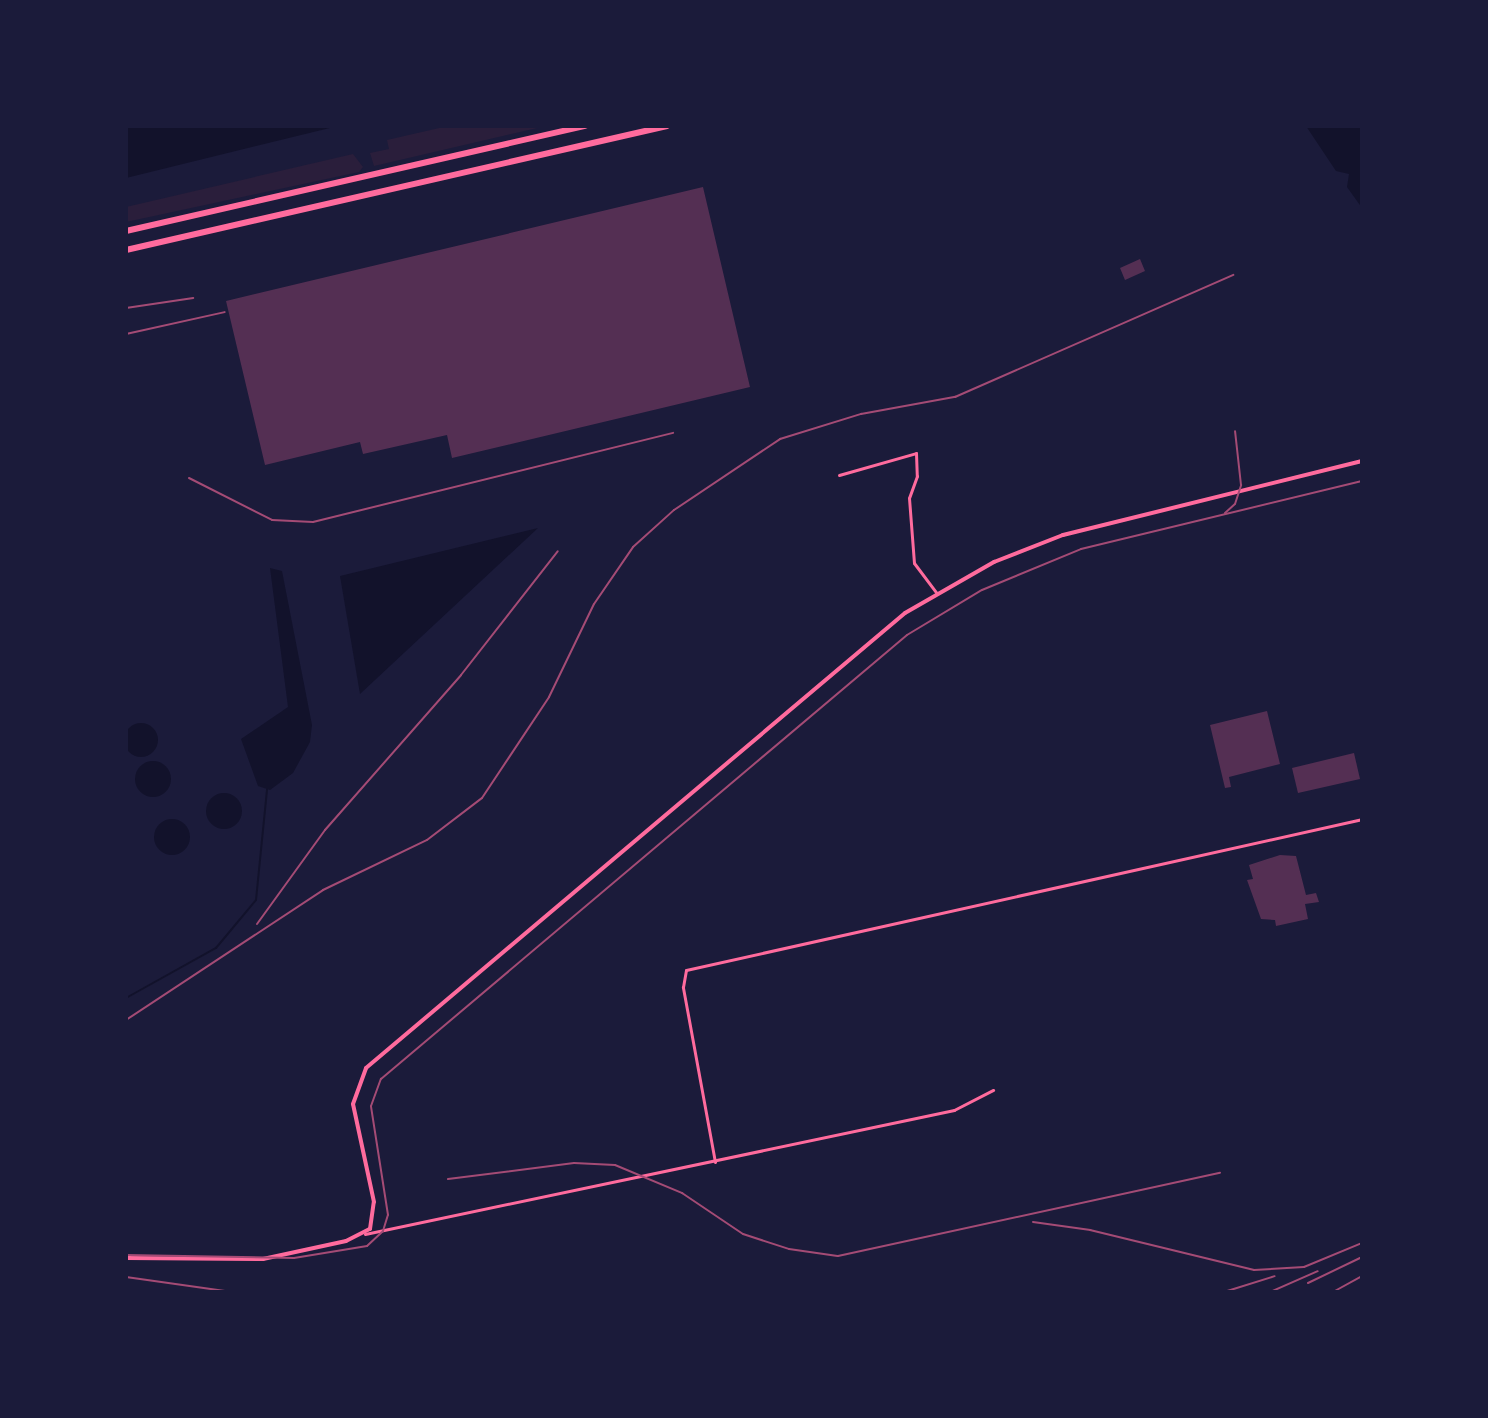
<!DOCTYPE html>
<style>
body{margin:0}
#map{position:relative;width:1488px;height:1418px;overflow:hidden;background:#1b1b3a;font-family:"Source Sans 3",sans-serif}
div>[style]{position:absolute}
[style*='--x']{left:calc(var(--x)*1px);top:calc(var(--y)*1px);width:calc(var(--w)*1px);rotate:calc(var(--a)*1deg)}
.green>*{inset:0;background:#2a1e3b}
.water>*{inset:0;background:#12122b}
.round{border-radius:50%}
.stream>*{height:2px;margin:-1px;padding:0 1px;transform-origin:1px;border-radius:1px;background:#12122b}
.building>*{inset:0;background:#542f53}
.minor>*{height:3px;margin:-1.5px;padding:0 1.5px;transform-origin:1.5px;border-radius:1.5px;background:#ff6b9d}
.tertiary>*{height:4px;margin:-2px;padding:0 2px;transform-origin:2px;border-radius:2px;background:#ff6b9d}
.primary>*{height:6px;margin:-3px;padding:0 3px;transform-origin:3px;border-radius:3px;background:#ff6b9d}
.tram>*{height:2px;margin:-1px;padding:0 1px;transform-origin:1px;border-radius:1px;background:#a44b75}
.rail>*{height:2px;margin:-1px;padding:0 1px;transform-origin:1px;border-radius:1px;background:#a44b75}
span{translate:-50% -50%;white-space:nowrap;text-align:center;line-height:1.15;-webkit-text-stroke:7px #1b1b3a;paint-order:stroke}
.frame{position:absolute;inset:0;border:128px solid #1b1b3a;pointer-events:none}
</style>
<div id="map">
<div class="green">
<div style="clip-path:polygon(448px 126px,546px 126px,374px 166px,370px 153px,389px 149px,387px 140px)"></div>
<div style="clip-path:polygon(353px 154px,363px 167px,359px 172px,126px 222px,126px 207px)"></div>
</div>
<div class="water">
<div style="clip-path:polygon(126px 126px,338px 126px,126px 178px)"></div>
<div style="clip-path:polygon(1306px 126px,1362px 126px,1362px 208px,1347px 187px,1349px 174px,1336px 171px)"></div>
<div style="clip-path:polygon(538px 528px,360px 694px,340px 576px)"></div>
<div style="clip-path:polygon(270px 568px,282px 571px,312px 725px,310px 742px,293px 773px,270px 790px,258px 786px,241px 739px,288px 707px)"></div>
<div class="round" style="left:124px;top:723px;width:34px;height:34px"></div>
<div class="round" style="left:135px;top:761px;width:36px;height:36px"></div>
<div class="round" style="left:206px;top:793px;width:36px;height:36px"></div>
<div class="round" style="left:154px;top:819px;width:36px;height:36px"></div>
</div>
<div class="stream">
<div style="--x:126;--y:998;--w:103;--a:-29.1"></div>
<div style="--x:216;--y:948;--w:62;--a:-50.2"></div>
<div style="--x:256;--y:900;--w:111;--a:-84.3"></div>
</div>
<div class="building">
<div style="clip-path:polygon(703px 187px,750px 387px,452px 458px,447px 435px,363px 454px,360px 442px,265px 465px,226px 301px)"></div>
<div style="clip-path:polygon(1140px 259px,1145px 271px,1125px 280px,1120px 268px)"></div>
<div style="clip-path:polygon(1267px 711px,1280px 764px,1229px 777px,1231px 787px,1225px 788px,1210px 725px)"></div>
<div style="clip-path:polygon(1354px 753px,1360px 779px,1298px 793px,1292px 768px)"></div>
<div style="clip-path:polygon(1280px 855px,1296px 856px,1306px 895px,1316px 893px,1319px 902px,1305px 904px,1308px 919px,1276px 926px,1275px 920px,1261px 919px,1247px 880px,1253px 879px,1249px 865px)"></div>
</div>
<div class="minor">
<div style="--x:839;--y:475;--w:80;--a:-15.9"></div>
<div style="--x:916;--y:453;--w:23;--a:88"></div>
<div style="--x:917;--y:476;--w:23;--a:110"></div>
<div style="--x:909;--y:498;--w:65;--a:85.6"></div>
<div style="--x:914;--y:563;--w:38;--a:53"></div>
<div style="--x:715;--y:1162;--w:178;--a:-100.4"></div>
<div style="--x:683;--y:987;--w:17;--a:-80"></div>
<div style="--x:686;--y:970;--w:693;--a:-12.59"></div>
<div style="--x:365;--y:1234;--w:602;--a:-11.89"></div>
<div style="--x:954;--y:1110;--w:44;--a:-27.1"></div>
</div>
<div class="tertiary">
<div style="--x:126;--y:1258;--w:137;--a:0.4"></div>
<div style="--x:263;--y:1259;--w:85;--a:-12.2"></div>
<div style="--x:346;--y:1241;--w:27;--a:-27"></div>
<div style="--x:370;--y:1229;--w:27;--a:-82"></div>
<div style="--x:374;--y:1202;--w:100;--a:-102.1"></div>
<div style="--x:353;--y:1104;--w:38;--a:-70"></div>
<div style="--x:366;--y:1068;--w:705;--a:-40.17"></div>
<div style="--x:905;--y:613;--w:103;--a:-29.8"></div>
<div style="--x:994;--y:562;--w:74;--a:-21.4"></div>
<div style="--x:1063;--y:535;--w:308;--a:-13.9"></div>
</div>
<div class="primary">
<div style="--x:126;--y:231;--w:471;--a:-12.9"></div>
<div style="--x:126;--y:250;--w:555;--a:-12.91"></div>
</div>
<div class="tram">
<div style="--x:1225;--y:513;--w:13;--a:-42"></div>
<div style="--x:1235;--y:504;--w:20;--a:-72"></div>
<div style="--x:1241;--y:485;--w:54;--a:-96.3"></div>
<div style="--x:126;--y:1255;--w:168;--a:1"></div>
<div style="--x:294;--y:1258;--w:74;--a:-9.3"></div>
<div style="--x:367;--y:1246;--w:22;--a:-43"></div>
<div style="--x:383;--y:1231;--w:17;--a:-73"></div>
<div style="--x:388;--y:1215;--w:110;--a:-98.9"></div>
<div style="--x:371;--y:1106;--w:29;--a:-70"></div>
<div style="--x:381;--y:1079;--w:688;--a:-40.17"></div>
<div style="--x:907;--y:635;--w:87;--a:-31"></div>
<div style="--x:982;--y:590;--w:107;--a:-22.5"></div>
<div style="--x:1081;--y:549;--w:289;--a:-13.6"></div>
</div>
<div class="rail">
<div style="--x:126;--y:308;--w:68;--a:-8.5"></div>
<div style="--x:126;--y:334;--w:101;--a:-12.5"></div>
<div style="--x:189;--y:478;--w:93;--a:26.8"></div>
<div style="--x:272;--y:520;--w:41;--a:2.8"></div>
<div style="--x:313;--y:522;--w:371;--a:-13.9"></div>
<div style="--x:257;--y:924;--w:116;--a:-54.1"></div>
<div style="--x:325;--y:830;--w:206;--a:-48.7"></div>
<div style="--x:461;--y:675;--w:157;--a:-52"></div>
<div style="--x:126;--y:1020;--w:236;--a:-33.4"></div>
<div style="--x:323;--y:890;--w:115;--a:-25.7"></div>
<div style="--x:427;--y:840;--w:69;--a:-37.4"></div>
<div style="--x:482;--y:798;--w:121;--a:-56.4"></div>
<div style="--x:549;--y:697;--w:103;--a:-64.2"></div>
<div style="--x:594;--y:604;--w:69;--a:-55.6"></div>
<div style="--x:633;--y:547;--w:55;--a:-42.1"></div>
<div style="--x:674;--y:510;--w:128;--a:-33.8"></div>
<div style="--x:780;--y:439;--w:85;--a:-17.2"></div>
<div style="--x:861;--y:414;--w:96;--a:-10.3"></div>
<div style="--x:955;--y:397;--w:304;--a:-23.7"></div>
<div style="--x:448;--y:1179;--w:127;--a:-7.2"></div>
<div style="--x:574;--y:1163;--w:41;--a:2.8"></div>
<div style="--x:615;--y:1165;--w:73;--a:22.7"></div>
<div style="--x:682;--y:1193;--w:73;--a:33.9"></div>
<div style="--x:743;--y:1234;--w:48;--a:18.1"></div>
<div style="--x:789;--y:1249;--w:49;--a:8.1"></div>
<div style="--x:838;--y:1256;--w:391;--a:-12.3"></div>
<div style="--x:1033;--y:1222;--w:58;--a:8"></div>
<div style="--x:1090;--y:1230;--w:169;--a:13.7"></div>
<div style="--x:1254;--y:1270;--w:50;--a:-3.4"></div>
<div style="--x:1304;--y:1267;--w:63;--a:-22.5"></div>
<div style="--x:126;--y:1277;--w:107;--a:8.1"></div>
<div style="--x:1308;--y:1283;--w:60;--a:-25.7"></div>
<div style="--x:1224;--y:1292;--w:53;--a:-17.4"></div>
<div style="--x:1270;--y:1292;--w:52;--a:-23.6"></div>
<div style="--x:1333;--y:1292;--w:33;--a:-29"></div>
</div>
<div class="frame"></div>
</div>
